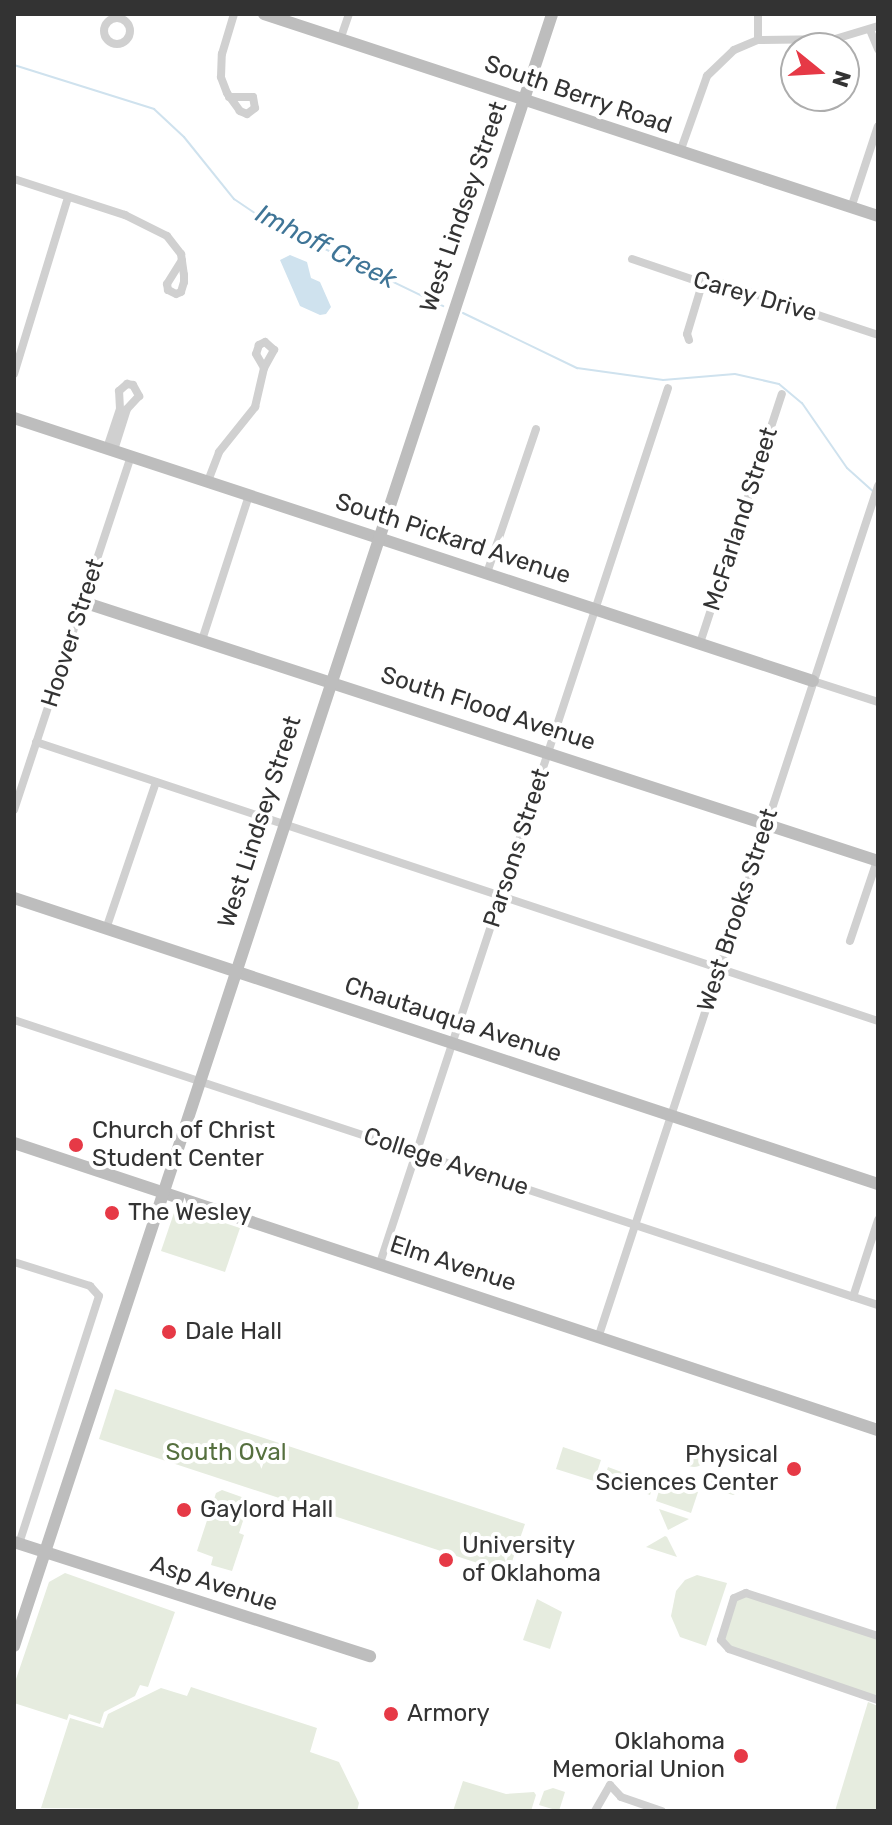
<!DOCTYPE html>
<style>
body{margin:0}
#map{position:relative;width:892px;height:1825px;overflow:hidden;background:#fff;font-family:Rubik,sans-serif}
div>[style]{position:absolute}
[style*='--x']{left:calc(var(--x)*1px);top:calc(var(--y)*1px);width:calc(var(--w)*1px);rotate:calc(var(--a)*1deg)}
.green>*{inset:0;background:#e6ecdf}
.round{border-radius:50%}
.water>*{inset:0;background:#cfe2ee}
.stream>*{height:2px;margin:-1px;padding:0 1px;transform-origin:1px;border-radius:1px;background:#cfe2ee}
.street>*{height:8px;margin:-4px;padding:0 4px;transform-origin:4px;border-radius:4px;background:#d0d0d0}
.street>.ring{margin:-4px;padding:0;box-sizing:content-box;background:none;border:8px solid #d0d0d0;border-radius:50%}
.secondary>*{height:12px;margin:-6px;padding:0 6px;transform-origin:6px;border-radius:6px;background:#bdbdbd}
.dots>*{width:22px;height:22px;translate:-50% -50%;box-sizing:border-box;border:4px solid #fff;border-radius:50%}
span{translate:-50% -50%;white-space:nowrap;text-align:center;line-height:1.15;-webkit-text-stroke:8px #fff;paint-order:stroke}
.street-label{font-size:24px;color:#333}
.poi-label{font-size:24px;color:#333}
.left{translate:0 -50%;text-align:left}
.right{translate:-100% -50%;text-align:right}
.park-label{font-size:24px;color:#56703f}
.water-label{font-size:26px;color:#3f7597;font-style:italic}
.frame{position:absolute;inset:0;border:16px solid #333;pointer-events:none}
.north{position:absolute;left:780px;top:32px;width:80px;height:80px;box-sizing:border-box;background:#fff;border:2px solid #adadad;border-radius:50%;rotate:108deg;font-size:22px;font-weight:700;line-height:32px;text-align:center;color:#333}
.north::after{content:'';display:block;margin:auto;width:28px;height:36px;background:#e63946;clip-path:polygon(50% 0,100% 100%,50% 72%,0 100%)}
</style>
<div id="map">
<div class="green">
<div style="clip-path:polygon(176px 1207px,240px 1228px,225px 1272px,161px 1251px)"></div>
<div style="clip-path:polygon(115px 1389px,525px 1524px,508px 1573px,99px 1439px)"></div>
<div class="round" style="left:683px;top:1445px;width:22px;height:22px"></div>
<div style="clip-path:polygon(563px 1447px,601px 1460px,594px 1481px,556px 1469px)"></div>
<div style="clip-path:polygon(608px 1467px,627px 1474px,623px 1486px,604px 1479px)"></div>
<div style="clip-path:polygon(635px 1476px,654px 1483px,650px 1495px,631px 1488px)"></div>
<div style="clip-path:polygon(712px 1478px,745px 1489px,733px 1495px,710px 1488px)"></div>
<div style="clip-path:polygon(662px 1480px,698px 1492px,691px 1513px,656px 1501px)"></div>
<div style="clip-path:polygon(222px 1490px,250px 1500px,239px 1533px,244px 1535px,232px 1571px,211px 1565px,213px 1557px,197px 1551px,216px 1493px)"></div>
<div style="clip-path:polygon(659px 1509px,689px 1519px,668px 1530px)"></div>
<div style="clip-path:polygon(665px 1536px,667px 1537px,677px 1557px,646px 1547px)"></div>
<div style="clip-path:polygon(65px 1573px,175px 1612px,148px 1687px,140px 1685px,135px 1696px,104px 1712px,100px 1724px,69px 1714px,67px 1720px,14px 1703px,14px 1685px,49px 1582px)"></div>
<div style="clip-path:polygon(697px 1575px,727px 1583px,706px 1646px,680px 1637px,671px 1616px,676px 1591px,685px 1580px)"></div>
<div style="clip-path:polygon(738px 1594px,878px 1636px,878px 1700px,723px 1646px)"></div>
<div style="clip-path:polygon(537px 1599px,562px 1612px,550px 1649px,523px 1640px)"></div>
<div style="clip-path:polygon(191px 1687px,317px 1728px,310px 1752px,339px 1762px,359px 1803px,357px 1811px,41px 1808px,70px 1718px,103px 1728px,108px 1714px,161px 1688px,187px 1696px)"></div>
<div style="clip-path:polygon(868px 1702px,878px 1706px,878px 1811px,835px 1811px)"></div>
<div style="clip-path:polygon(463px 1781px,506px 1794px,534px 1792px,536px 1795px,531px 1811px,453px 1811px)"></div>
<div style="clip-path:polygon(553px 1788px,565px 1792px,559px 1811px,539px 1805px,544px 1791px)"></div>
</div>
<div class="water">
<div style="clip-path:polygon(290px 255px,307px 262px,311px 278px,320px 282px,331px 307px,326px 314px,320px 315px,300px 306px,280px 260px)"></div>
</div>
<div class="stream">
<div style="--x:14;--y:65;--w:147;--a:17.4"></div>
<div style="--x:154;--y:109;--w:41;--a:43"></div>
<div style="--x:184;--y:137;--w:80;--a:51.1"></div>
<div style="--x:234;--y:199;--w:37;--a:34"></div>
<div style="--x:265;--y:220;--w:198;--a:25.8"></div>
<div style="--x:463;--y:313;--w:127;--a:25.8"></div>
<div style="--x:577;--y:368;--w:87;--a:7.9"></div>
<div style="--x:663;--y:380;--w:72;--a:-4.8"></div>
<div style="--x:735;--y:374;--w:45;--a:12.8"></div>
<div style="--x:779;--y:384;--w:30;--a:40"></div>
<div style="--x:802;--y:403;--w:79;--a:55.3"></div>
<div style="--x:847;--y:468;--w:36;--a:42"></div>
</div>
<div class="street">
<div style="--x:758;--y:14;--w:26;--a:90"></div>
<div class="ring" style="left:104px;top:18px;width:18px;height:18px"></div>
<div style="--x:870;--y:30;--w:21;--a:67"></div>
<div style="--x:340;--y:40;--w:28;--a:-71"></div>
<div style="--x:229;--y:97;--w:24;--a:0"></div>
<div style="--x:253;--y:97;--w:11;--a:80"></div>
<div style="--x:255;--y:108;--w:10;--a:143"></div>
<div style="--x:247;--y:114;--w:8;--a:-157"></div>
<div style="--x:240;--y:111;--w:22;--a:-126"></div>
<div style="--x:227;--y:93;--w:17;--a:-111"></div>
<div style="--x:221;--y:77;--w:23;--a:-88"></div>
<div style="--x:222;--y:54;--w:42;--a:-73.3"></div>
<div style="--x:680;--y:152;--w:81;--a:-70.4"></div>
<div style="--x:707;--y:76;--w:37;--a:-44"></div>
<div style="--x:734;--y:50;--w:26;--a:-23"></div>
<div style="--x:758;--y:40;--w:77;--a:-0.7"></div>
<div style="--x:835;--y:39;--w:45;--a:-16.8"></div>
<div style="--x:14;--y:179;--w:117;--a:18"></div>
<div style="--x:125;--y:215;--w:47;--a:26.6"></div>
<div style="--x:167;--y:236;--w:23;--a:52"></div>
<div style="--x:181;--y:254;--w:21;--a:82"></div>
<div style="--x:184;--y:275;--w:7;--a:90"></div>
<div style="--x:184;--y:282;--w:10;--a:107"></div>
<div style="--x:181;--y:292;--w:5;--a:158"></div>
<div style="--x:176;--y:294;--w:9;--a:-153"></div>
<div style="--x:168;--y:290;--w:6;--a:-99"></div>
<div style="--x:167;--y:284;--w:28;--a:-58"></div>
<div style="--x:851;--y:208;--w:86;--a:-71.8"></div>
<div style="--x:632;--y:259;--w:69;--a:18.7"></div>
<div style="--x:697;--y:281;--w:18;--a:0"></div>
<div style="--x:715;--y:281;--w:172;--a:18.3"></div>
<div style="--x:689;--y:340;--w:6;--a:-108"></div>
<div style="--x:687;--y:334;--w:55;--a:-73.2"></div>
<div style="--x:14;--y:374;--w:185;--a:-73"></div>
<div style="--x:107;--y:448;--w:41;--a:-71.6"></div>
<div style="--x:120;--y:409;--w:18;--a:-93"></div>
<div style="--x:119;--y:391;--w:11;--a:-41"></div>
<div style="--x:127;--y:384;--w:6;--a:9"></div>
<div style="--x:133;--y:385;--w:13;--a:61"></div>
<div style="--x:139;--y:396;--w:18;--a:133"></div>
<div style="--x:127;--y:409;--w:43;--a:107.6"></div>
<div style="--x:208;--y:481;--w:31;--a:-69"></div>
<div style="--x:219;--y:452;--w:58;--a:-51.3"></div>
<div style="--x:255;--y:407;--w:40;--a:-77"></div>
<div style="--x:264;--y:368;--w:21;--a:-61"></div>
<div style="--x:274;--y:350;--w:12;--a:-138"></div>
<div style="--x:265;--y:342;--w:7;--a:153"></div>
<div style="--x:259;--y:345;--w:9;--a:108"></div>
<div style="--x:256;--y:354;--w:16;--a:60"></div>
<div style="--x:487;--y:573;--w:152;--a:-71.2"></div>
<div style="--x:202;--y:640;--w:152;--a:-72"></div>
<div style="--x:700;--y:643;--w:262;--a:-71.8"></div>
<div style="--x:813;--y:681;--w:68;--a:17.9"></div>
<div style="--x:36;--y:742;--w:887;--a:18.33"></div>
<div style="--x:14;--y:810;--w:373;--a:-71.7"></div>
<div style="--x:106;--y:929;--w:155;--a:-71.2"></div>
<div style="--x:850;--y:941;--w:84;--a:-71.4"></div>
<div style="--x:14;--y:1020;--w:910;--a:18.26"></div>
<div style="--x:14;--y:1262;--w:80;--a:17.5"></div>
<div style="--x:90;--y:1286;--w:13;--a:48"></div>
<div style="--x:99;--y:1296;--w:261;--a:107.9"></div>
<div style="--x:380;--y:1263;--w:921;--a:-71.78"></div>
<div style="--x:853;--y:1297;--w:81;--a:-72"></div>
<div style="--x:599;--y:1335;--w:894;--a:-71.81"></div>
<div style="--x:878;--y:1636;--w:139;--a:-162"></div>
<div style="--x:746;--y:1593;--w:13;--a:157"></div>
<div style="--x:734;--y:1598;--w:44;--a:107.2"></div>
<div style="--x:721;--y:1640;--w:12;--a:48"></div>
<div style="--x:729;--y:1649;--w:157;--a:18.9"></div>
<div style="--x:595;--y:1811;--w:30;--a:-60"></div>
<div style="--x:610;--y:1785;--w:16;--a:47"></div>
<div style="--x:621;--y:1797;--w:43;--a:18.9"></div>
</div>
<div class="secondary">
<div style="--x:264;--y:14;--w:646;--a:18.21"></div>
<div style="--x:14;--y:418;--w:841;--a:18.22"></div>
<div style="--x:83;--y:602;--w:836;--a:18.04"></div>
<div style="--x:14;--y:898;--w:910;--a:18.32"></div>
<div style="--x:14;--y:1143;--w:910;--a:18.38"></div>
<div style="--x:14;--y:1542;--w:374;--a:17.8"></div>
<div style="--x:14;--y:1646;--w:1718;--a:-71.75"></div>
</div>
<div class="dots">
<div style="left:76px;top:1145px;background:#e63946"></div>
<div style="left:112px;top:1213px;background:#e63946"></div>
<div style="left:169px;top:1332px;background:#e63946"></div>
<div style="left:794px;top:1469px;background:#e63946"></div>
<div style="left:184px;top:1510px;background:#e63946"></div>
<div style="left:446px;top:1560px;background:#e63946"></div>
<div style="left:391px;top:1714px;background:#e63946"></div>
<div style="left:741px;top:1756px;background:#e63946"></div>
</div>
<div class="street-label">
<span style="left:578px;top:95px;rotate:19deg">South Berry Road</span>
<span style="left:464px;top:207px;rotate:-71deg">West Lindsey Street</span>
<span style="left:755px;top:297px;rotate:16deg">Carey Drive</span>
<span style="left:741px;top:519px;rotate:-72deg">McFarland Street</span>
<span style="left:453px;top:539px;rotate:18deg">South Pickard Avenue</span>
<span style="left:73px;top:633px;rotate:-72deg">Hoover Street</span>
<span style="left:488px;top:709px;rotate:18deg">South Flood Avenue</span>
<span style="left:260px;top:822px;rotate:-72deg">West Lindsey Street</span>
<span style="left:517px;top:848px;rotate:-72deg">Parsons Street</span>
<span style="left:738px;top:910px;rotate:-72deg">West Brooks Street</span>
<span style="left:453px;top:1020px;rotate:18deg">Chautauqua Avenue</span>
<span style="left:446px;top:1162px;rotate:18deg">College Avenue</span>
<span style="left:453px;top:1264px;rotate:18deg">Elm Avenue</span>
<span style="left:214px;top:1584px;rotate:18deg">Asp Avenue</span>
</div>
<div class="poi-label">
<span class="left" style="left:92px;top:1145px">Church of Christ<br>Student Center</span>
<span class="left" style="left:128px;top:1213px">The Wesley</span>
<span class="left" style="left:185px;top:1332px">Dale Hall</span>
<span class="right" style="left:778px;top:1469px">Physical<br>Sciences Center</span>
<span class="left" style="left:200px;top:1510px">Gaylord Hall</span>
<span class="left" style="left:462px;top:1560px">University<br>of Oklahoma</span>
<span class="left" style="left:407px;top:1714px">Armory</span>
<span class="right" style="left:725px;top:1756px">Oklahoma<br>Memorial Union</span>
</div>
<div class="park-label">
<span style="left:226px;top:1453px">South Oval</span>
</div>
<div class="water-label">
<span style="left:326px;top:247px;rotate:27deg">Imhoff Creek</span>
</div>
<div class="frame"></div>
<div class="north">N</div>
</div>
